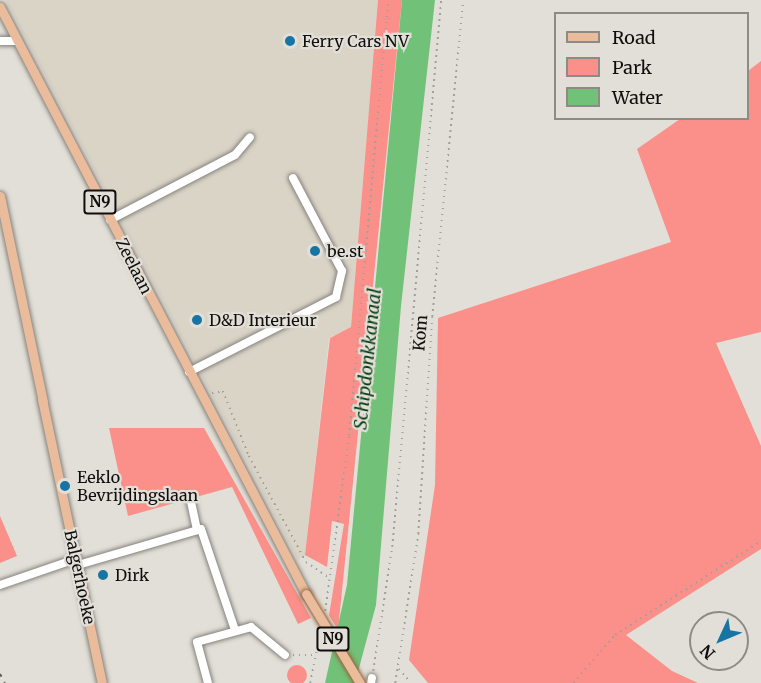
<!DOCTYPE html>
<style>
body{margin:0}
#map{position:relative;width:761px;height:683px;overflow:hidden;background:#e2dfd8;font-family:Merriweather,serif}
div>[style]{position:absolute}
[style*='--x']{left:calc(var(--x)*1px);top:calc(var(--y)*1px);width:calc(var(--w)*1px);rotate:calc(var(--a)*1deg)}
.built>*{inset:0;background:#dad4c7}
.green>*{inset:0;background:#fa9089}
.round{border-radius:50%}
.water>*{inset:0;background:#72c178}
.path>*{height:1.5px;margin-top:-0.75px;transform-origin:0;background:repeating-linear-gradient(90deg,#a19f99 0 1.5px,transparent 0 6px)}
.roads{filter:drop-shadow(0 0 2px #86837d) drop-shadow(0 0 2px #86837d)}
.minor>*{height:8px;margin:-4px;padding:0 4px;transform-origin:4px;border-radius:4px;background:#fff}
.major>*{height:9px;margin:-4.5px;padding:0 4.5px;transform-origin:4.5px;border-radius:4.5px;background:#eabc9b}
.rail>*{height:2px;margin-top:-1px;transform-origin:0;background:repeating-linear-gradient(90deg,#5a5955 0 3px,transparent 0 9px)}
.bridges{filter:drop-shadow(0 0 2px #94623d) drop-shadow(0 0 2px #94623d)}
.major-bridge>*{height:9px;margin:-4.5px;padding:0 4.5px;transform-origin:4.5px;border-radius:4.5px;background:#eabc9b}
.dots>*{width:16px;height:16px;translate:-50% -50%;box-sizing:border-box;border:3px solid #e2dfd8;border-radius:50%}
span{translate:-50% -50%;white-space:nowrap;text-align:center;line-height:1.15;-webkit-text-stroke:4.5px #e2dfd8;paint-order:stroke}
.shield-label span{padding:2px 4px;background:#e2dfd8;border:2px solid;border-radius:4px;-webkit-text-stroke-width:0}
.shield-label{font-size:15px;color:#0f0e0c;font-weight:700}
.poi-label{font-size:16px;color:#0f0e0c}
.left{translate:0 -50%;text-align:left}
.street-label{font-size:16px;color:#0f0e0c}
.water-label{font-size:18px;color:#003a0a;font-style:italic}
.legend{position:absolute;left:554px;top:12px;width:195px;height:108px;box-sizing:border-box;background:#e2dfd8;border:2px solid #8e8b86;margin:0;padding:8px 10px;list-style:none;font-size:18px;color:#0f0e0c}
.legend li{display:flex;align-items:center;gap:12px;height:30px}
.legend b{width:30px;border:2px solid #8e8b86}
.north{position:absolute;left:689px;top:611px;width:60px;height:60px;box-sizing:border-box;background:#e2dfd8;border:2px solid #8e8b86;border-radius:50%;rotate:226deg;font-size:16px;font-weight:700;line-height:24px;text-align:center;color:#0f0e0c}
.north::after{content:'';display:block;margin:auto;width:21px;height:27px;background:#1875a3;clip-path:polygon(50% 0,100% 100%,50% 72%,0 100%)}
</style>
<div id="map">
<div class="built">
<div style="clip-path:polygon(6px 0,378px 0,351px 328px,329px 338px,305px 555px,298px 560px)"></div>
</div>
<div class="green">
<div style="clip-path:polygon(378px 0,402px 0,338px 630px,329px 615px,344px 524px,332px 521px,327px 567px,305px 555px,330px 338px,351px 327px)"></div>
<div style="clip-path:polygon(761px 61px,761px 332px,716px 343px,761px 446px,761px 549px,626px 635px,672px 671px,698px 683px,428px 683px,409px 660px,435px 485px,438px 318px,671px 242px,637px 149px,680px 119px,748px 118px,748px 71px)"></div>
<div style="clip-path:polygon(109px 428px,204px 428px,311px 618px,298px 624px,232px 487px,128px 516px)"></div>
<div style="clip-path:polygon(0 516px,17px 556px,0 563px)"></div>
<div class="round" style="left:287px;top:665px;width:20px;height:20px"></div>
</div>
<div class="water">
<div style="clip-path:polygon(402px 0,435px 0,401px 306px,376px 605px,355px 683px,325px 683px,347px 585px)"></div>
</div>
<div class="path">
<div style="--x:212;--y:393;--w:11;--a:-10"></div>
<div style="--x:223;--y:391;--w:70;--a:68.2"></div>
<div style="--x:249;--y:456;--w:120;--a:61.7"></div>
<div style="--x:306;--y:562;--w:30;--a:34"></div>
<div style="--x:325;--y:611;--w:177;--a:-82.2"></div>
<div style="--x:349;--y:436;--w:438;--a:-84.9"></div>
<div style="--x:293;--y:655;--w:22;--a:0"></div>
<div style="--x:399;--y:669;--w:18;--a:49"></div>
<div style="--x:373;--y:671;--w:125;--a:-81.3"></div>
<div style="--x:392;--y:547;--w:549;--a:-84.88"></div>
<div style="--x:310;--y:683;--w:51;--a:-78.7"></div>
<div style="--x:395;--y:683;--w:151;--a:-81.2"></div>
<div style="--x:418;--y:534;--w:217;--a:-86.3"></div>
<div style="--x:432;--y:317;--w:319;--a:-84.4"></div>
<div style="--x:573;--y:683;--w:64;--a:-48.8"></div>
<div style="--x:615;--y:635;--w:174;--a:-32.8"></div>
</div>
<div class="roads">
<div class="minor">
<div style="--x:0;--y:41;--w:17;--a:0"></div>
<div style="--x:110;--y:220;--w:141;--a:-27.5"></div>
<div style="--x:235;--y:155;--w:23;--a:-50"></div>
<div style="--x:189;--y:372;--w:165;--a:-27"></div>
<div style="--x:336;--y:297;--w:27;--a:-77"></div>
<div style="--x:342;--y:271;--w:105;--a:-117.8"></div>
<div style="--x:190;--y:497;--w:34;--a:78"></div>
<div style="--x:78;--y:565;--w:128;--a:-16.3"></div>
<div style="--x:201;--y:529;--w:107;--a:71.4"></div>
<div style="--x:0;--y:585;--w:80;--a:-18.9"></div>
<div style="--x:208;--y:683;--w:42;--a:-105"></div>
<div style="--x:197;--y:642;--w:56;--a:-15.5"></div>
<div style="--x:251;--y:627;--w:44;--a:39.5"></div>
<div style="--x:371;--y:683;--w:5;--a:-79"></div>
</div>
<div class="major">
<div style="--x:0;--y:7;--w:662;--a:62.47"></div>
<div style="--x:0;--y:196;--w:210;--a:78.2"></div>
<div style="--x:42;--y:399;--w:290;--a:78.1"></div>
</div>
</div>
<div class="rail">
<div style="--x:0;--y:674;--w:10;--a:61"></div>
</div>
<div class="bridges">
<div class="major-bridge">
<div style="--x:306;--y:594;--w:104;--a:58.8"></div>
</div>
</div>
<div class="dots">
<div style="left:290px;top:41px;background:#1875a3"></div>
<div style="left:315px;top:251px;background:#1875a3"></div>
<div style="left:197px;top:320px;background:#1875a3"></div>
<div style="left:65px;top:486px;background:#1875a3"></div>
<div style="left:103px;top:575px;background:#1875a3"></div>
</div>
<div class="shield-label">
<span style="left:100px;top:202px">N9</span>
<span style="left:333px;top:639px">N9</span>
</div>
<div class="poi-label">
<span class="left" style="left:302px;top:41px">Ferry Cars NV</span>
<span class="left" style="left:327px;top:251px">be.st</span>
<span class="left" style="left:209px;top:320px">D&amp;D Interieur</span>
<span class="left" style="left:77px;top:486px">Eeklo<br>Bevrijdingslaan</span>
<span class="left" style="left:115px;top:575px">Dirk</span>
</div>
<div class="street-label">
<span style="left:134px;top:266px;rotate:63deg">Zeelaan</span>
<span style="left:420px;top:333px;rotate:-85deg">Kom</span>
<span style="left:80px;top:577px;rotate:78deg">Balgerhoeke</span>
</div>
<div class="water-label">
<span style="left:368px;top:359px;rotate:-84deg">Schipdonkkanaal</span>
</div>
<ul class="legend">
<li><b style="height:8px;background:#eabc9b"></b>Road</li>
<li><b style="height:16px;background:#fa9089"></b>Park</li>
<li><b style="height:16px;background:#72c178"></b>Water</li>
</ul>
<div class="north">N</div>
</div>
